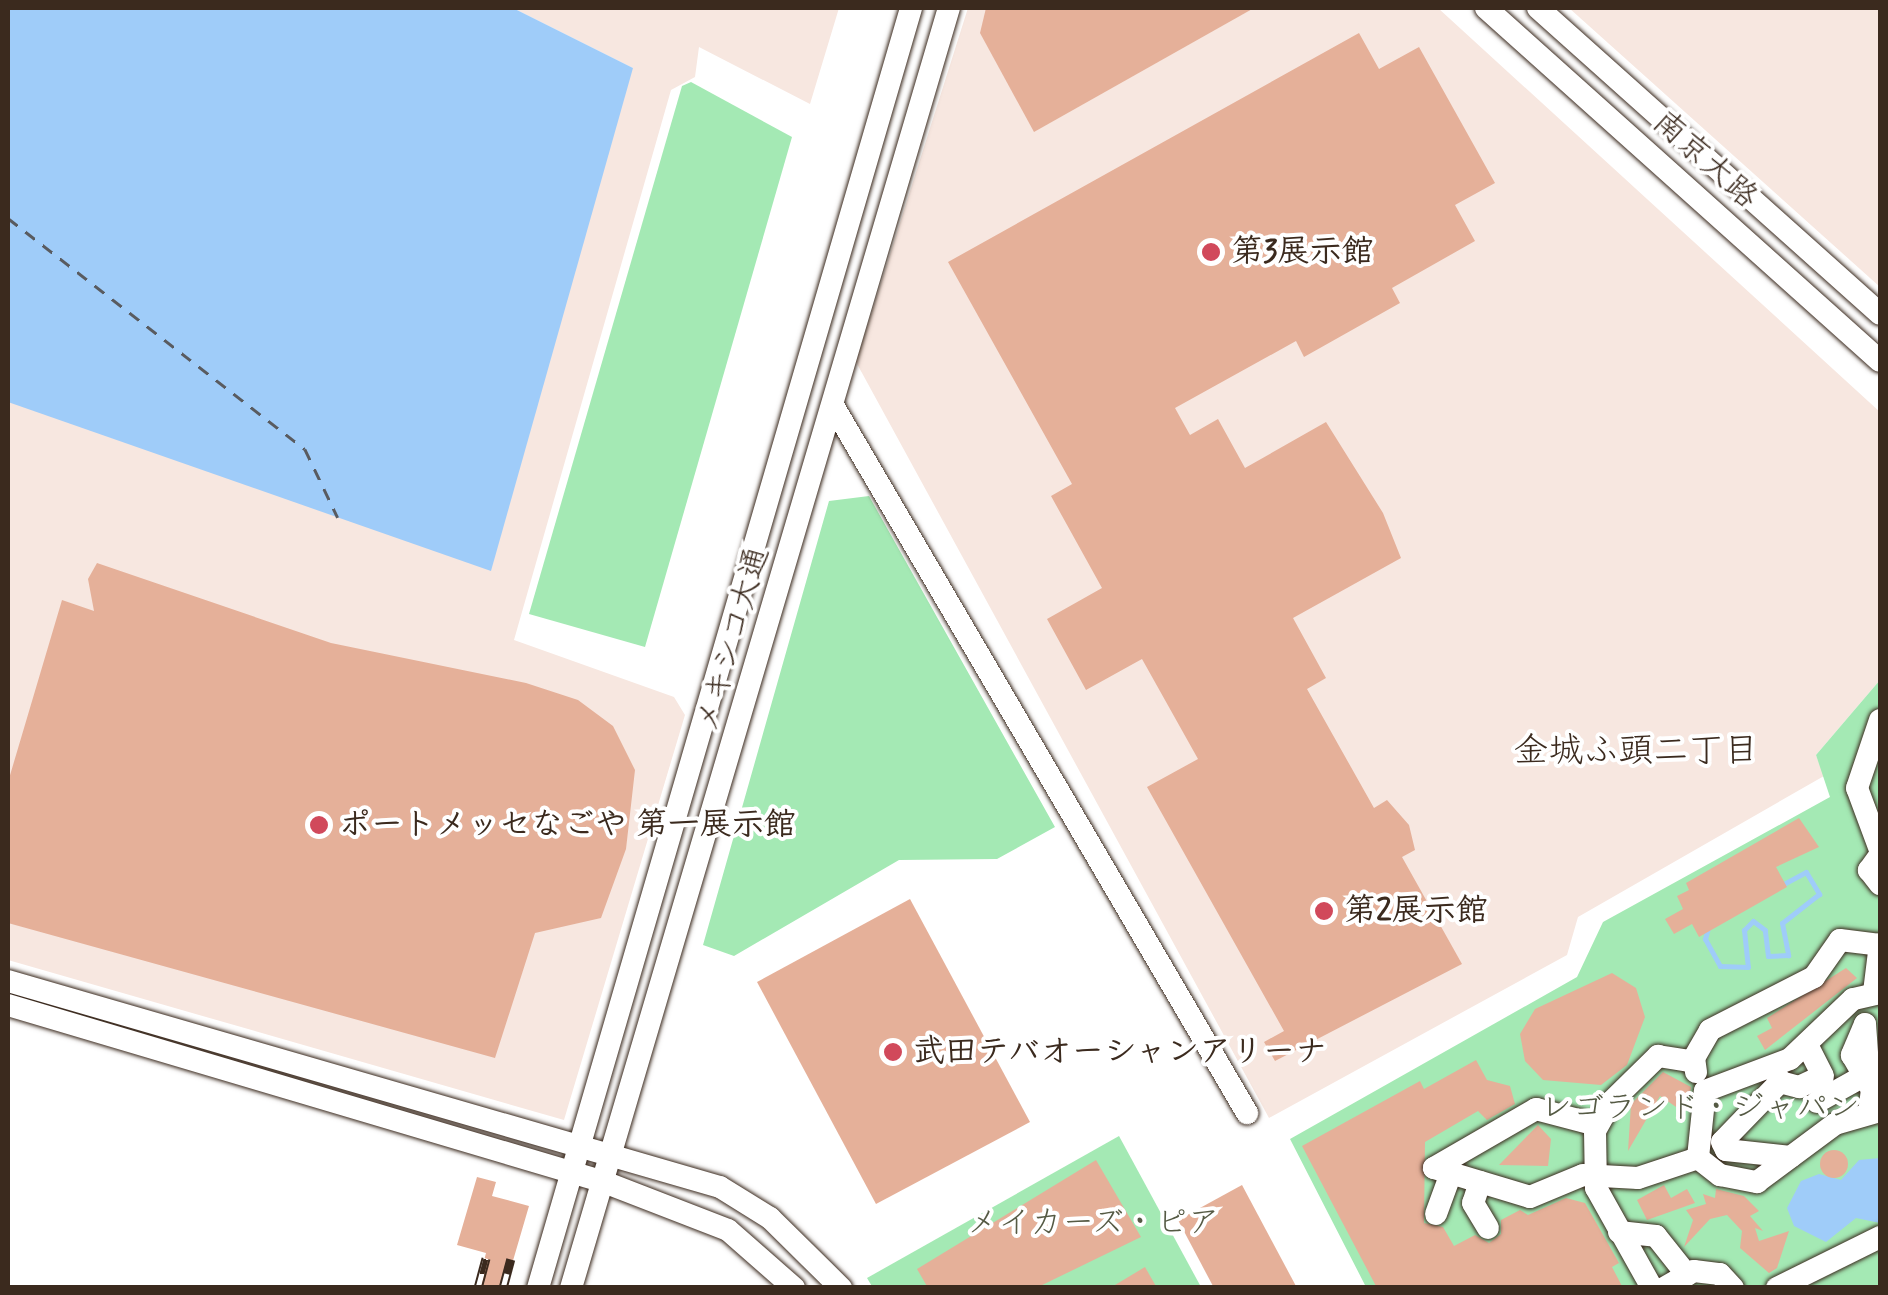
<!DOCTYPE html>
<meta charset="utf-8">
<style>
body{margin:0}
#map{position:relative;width:1888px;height:1295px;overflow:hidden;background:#fff;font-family:Mynerve,"Klee One",sans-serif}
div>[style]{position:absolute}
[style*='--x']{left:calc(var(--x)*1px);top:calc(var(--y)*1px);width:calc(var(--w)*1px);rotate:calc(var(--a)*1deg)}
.built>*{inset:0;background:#f7e7e0}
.green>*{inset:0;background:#a4e9b4}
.water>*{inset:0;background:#9fccf9}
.stream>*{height:5px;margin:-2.5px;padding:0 2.5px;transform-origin:2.5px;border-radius:2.5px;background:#9fccf9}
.ferry>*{height:2.5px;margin-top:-1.25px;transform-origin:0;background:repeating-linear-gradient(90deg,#595b60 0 12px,transparent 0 22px)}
.building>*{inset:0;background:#e5b099}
.round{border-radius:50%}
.roads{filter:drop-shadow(0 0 2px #3b2a1e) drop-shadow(0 0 2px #3b2a1e)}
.minor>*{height:22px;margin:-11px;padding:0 11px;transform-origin:11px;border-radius:11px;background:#fff}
.rail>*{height:9px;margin-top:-4.5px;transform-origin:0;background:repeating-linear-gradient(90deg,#fff 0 15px,#3b2a1e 0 30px);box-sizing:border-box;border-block:2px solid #3b2a1e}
.dots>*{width:28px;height:28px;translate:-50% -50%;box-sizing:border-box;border:5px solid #fff;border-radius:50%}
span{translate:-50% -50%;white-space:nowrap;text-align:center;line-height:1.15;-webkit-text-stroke:8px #fff;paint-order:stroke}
.street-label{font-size:32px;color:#3b2a1e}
.poi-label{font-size:32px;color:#3b2a1e;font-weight:700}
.left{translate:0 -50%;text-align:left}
.park-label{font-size:32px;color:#555a44}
.neighbourhood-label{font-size:35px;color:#3b2a1e}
.frame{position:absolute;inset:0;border:10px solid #3b2a1e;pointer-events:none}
</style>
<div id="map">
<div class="built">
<div style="clip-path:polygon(513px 8px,839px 8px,810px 104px,699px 47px,695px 77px,671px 90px,514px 640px,674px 697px,685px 715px,564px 1120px,8px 960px,8px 397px,633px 68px)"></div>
<div style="clip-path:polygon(968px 8px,1438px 8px,1880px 412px,1880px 680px,1816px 755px,1824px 776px,1578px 917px,1567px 955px,1269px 1118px,856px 362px)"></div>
<div style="clip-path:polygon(1569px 8px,1880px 8px,1880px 287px)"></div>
</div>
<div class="green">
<div style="clip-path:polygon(691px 82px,792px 137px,645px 647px,529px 614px,682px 86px)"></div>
<div style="clip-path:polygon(869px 496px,1055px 827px,997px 859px,899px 860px,734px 956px,703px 945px,829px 501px)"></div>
<div style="clip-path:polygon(1880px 680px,1880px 1287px,1366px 1287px,1290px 1139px,1577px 977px,1603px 922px,1830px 797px,1816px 755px)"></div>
<div style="clip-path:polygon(1119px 1136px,1201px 1287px,873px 1288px,867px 1278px)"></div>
</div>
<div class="water">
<div style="clip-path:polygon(8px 8px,513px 8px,633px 68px,491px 571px,8px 402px)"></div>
<div style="clip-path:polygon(1880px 1158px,1880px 1223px,1856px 1218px,1826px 1242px,1794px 1226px,1787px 1208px,1801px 1181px,1819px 1174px,1841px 1180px,1859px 1160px)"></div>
</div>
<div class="stream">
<div style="--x:1806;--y:872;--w:26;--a:59"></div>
<div style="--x:1819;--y:894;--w:47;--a:141.9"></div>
<div style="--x:1782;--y:923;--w:33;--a:79"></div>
<div style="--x:1788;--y:955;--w:20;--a:177"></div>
<div style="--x:1768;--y:956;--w:26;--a:-97"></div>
<div style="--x:1765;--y:930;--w:15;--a:-143"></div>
<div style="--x:1753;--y:921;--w:13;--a:135"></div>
<div style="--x:1744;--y:930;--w:37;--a:84"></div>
<div style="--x:1748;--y:967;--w:28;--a:-178"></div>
<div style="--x:1720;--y:966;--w:31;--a:-119"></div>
<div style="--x:1705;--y:939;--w:16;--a:-75"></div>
<div style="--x:1709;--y:924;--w:110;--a:-28.2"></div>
</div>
<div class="ferry">
<div style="--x:8;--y:218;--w:376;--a:37.9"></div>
<div style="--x:305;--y:449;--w:76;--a:64.4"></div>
</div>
<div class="building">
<div style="clip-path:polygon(986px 8px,1254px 8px,1034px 132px,980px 33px)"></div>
<div style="clip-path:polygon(1359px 33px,1379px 69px,1419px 47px,1495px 183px,1455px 205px,1475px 241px,1392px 288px,1400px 303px,1304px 357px,1296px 341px,1175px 408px,1190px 435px,1218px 419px,1245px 468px,1326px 422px,1383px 513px,1401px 558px,1293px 618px,1326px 678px,1307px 689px,1374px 808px,1387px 800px,1409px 825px,1415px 850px,1402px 857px,1462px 964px,1275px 1061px,1264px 1042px,1284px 1031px,1147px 787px,1198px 759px,1142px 659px,1086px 690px,1047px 619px,1102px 588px,1051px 496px,1072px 484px,948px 262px)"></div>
<div style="clip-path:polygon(97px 563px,331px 643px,526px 683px,578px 700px,613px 726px,635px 770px,626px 849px,601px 918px,535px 933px,495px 1058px,8px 923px,8px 782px,62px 600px,94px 611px,88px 579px)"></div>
<div style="clip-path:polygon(1799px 818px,1819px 847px,1776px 867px,1787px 887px,1699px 937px,1692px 924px,1674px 934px,1665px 919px,1683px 909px,1677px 896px,1689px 890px,1686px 883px)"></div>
<div style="clip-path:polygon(910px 899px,1030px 1122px,876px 1204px,757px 982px)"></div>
<div style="clip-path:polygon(1846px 968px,1857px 978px,1765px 1050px,1757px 1036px,1772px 1028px,1767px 1018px)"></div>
<div style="clip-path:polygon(1612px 973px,1636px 988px,1645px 1017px,1627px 1065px,1601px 1085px,1543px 1080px,1525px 1061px,1520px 1034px,1535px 1009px)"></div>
<div style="clip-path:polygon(1476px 1060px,1487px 1080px,1510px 1086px,1515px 1104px,1487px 1120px,1478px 1111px,1425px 1142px,1424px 1223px,1443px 1227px,1454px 1246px,1475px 1235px,1489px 1243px,1501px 1234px,1501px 1220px,1520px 1210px,1528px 1215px,1566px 1198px,1585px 1203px,1619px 1263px,1612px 1267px,1623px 1288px,1377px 1288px,1302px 1146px,1420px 1081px,1424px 1089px)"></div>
<div style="clip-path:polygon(1663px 1072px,1691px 1087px,1690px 1094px,1679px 1109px,1660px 1096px,1628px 1151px,1631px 1104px)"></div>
<div style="clip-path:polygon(1538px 1125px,1551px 1139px,1548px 1166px,1499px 1165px)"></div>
<div class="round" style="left:1820px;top:1150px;width:28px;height:28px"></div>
<div style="clip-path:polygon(1096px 1160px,1141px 1237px,1036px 1288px,928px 1288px,917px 1269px)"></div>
<div style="clip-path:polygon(477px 1177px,496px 1182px,492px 1196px,529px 1206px,505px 1288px,477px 1288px,486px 1253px,457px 1245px)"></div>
<div style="clip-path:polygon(1242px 1185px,1297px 1288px,1214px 1288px,1178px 1220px)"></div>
<div style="clip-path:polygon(1664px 1185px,1671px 1198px,1687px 1189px,1695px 1203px,1647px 1220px,1637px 1200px)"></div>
<div style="clip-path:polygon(1716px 1189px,1744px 1196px,1759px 1211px,1750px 1216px,1763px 1231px,1755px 1228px,1759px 1241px,1789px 1231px,1777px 1268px,1769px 1273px,1740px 1248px,1742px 1231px,1727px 1215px,1710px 1219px,1684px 1247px,1693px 1220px,1686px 1210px,1706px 1204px,1703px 1194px,1715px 1198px)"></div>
<div style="clip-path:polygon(1145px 1267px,1157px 1288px,1110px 1288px)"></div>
</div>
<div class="roads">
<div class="minor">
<div style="--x:1486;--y:8;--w:529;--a:41.86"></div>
<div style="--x:1538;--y:8;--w:459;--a:41.8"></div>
<div style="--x:835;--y:409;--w:816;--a:59.66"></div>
<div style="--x:1880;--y:720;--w:72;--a:108.7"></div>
<div style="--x:1857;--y:788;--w:66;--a:69.6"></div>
<div style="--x:1880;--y:855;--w:19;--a:126"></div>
<div style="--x:1869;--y:870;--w:18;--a:52"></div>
<div style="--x:8;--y:981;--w:741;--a:16.14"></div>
<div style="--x:720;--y:1187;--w:59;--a:31.8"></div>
<div style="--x:770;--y:1218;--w:100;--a:44.6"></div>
<div style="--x:1874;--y:992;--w:48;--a:-82.9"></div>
<div style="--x:1880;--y:993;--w:28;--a:167"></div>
<div style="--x:1853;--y:999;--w:87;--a:136.4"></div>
<div style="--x:1790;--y:1059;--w:91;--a:159.4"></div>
<div style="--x:1705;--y:1091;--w:67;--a:96"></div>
<div style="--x:1698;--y:1158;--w:28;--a:38"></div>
<div style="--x:1720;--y:1175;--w:38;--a:11"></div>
<div style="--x:1757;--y:1182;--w:97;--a:-36.6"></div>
<div style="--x:1835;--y:1124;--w:47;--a:-16.1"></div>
<div style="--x:8;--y:1005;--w:622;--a:16.54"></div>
<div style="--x:604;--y:1182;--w:133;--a:21.2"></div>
<div style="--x:728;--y:1230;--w:88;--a:41.3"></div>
<div style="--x:1773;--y:1067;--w:17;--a:65"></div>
<div style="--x:1780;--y:1082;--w:83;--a:134"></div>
<div style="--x:1722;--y:1142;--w:9;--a:63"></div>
<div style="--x:1726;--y:1150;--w:65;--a:6.1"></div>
<div style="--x:1696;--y:1072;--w:14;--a:-98"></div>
<div style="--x:1694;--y:1058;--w:32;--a:-60"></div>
<div style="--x:1710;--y:1030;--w:117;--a:-27"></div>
<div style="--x:1814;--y:977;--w:45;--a:-54.9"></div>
<div style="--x:1840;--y:940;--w:40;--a:7.1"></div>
<div style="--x:1869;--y:1081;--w:57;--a:-94"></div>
<div style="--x:1865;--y:1024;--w:34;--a:113"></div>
<div style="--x:1852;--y:1055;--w:39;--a:60"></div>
<div style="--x:1872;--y:1089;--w:23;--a:97"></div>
<div style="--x:1780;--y:1082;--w:20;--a:15"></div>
<div style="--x:1799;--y:1087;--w:26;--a:-25"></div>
<div style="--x:1823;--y:1076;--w:34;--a:-117"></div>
<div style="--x:1817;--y:1102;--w:49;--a:-29.2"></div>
<div style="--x:1597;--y:1125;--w:63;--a:-165.3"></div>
<div style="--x:1536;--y:1109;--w:118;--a:150"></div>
<div style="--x:1434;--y:1168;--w:100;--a:16.8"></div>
<div style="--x:1530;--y:1197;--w:57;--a:-22.5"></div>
<div style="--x:1583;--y:1175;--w:55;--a:3.1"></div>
<div style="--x:1638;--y:1178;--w:63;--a:-18.4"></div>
<div style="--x:1480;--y:1182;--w:22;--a:108"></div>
<div style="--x:1473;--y:1203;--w:29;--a:59"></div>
<div style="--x:1436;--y:1214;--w:44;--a:-69.9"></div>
<div style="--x:1619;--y:1232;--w:37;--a:6"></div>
<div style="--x:1656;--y:1236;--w:50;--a:51.5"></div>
<div style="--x:538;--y:1288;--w:1333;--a:-73.75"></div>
<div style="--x:571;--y:1288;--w:1335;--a:-73.55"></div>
<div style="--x:1652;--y:1288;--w:115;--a:-119.2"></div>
<div style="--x:1596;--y:1188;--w:57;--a:-91"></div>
<div style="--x:1595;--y:1131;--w:33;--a:-61"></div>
<div style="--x:1611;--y:1102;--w:66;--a:-44.4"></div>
<div style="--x:1658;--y:1056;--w:36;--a:9"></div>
<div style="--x:1664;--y:1288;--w:34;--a:-30"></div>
<div style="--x:1694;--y:1271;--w:26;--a:7"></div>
<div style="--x:1720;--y:1274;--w:19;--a:47"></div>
<div style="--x:1777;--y:1288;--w:115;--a:-26.3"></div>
</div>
</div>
<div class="rail">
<div style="--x:478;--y:1288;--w:31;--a:-75"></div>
<div style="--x:503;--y:1288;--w:30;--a:-75"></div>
</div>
<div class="dots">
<div style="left:1211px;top:252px;background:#d1495b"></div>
<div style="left:319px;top:825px;background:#d1495b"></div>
<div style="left:1324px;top:911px;background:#d1495b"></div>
<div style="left:893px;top:1052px;background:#d1495b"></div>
</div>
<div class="street-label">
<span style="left:1705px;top:160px;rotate:42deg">南京大路</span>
<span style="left:733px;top:640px;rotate:-74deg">メキシコ大通</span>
</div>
<div class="poi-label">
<span class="left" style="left:1231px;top:252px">第3展示館</span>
<span class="left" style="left:339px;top:825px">ポートメッセなごや 第一展示館</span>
<span class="left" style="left:1344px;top:911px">第2展示館</span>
<span class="left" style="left:913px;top:1052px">武田テバオーシャンアリーナ</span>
</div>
<div class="park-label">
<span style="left:1700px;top:1108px">レゴランド・ジャパン</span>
<span style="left:1093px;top:1223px">メイカーズ・ピア</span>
</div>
<div class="neighbourhood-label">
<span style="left:1636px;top:751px">金城ふ頭二丁目</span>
</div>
<div class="frame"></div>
</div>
